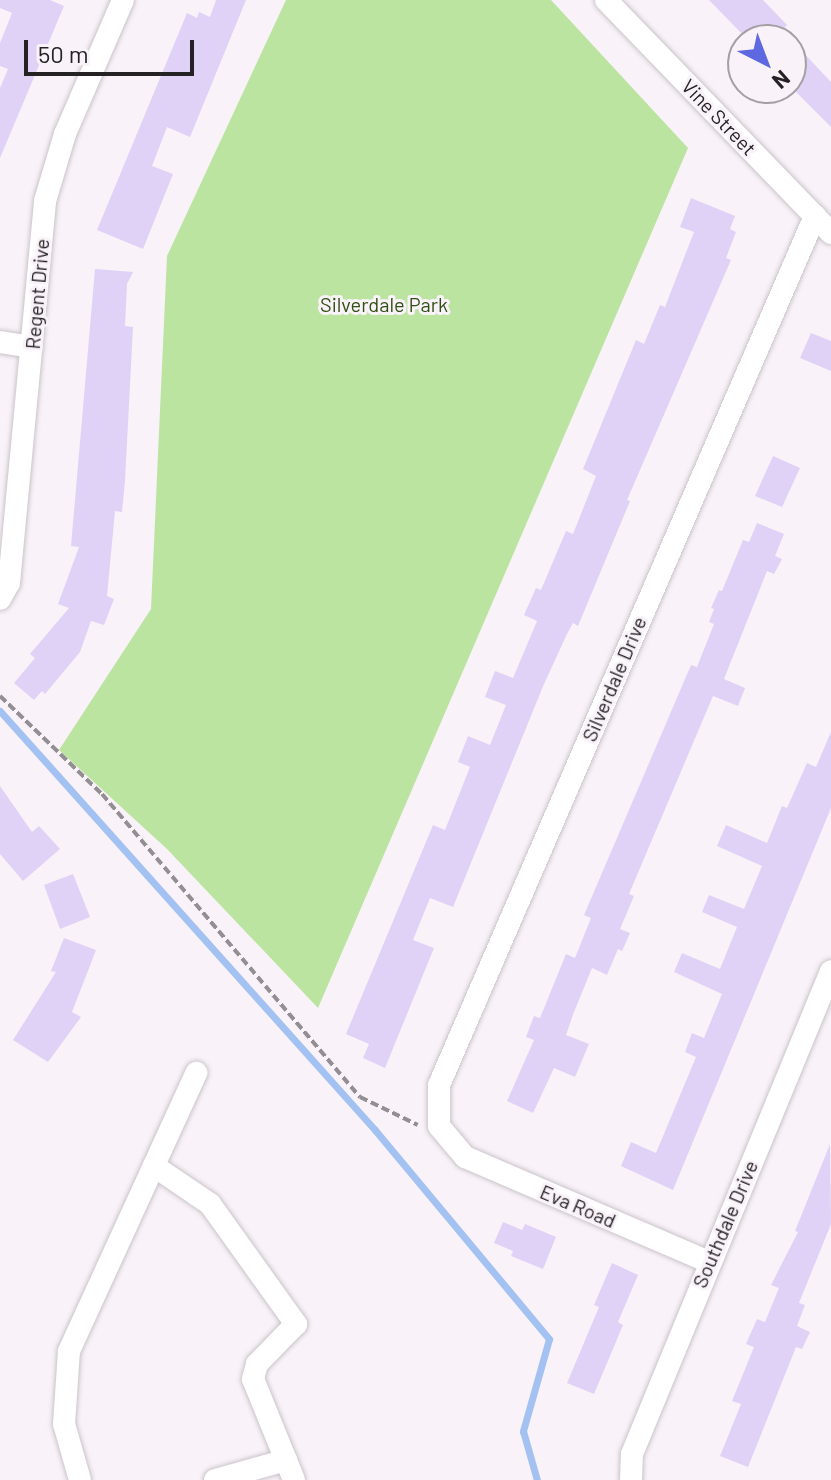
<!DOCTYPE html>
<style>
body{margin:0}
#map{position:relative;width:831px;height:1480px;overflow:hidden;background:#f9f2f8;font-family:Barlow,sans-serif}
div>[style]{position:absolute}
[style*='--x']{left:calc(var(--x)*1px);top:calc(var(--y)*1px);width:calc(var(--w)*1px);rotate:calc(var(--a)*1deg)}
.green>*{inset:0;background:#bbe4a0}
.stream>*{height:7px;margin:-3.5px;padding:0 3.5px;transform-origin:3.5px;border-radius:3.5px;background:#a3c2f2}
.building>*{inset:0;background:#e0d2f6}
.path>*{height:4px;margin-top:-2px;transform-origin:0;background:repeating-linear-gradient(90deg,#938e92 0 8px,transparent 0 12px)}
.roads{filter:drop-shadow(0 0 2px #cac4ca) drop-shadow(0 0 2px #cac4ca)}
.minor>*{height:22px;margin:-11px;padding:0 11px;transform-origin:11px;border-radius:11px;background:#fff}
span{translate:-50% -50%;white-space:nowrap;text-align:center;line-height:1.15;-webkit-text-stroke:6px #f9f2f8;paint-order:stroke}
.street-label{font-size:20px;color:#252224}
.park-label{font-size:20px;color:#2f4f13}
.north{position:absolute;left:727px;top:24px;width:80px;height:80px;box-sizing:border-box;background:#f9f2f8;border:2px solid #a49fa3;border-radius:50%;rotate:138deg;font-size:22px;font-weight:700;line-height:32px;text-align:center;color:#252224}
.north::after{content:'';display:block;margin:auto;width:28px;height:36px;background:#5e68e0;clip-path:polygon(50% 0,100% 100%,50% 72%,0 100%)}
.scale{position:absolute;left:24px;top:40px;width:170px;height:36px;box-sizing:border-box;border:4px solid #252224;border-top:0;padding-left:10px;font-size:24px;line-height:28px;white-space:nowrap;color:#252224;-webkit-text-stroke:6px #f9f2f8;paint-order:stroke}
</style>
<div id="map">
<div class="green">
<div style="clip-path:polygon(286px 0,551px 0,688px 148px,318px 1008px,167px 849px,59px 750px,151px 609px,167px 256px)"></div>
</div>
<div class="stream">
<div style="--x:0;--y:711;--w:562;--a:48.17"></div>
<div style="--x:375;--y:1130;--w:272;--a:50.2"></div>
<div style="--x:549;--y:1339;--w:96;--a:105.8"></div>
<div style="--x:523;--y:1431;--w:51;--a:74.1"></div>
</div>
<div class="building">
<div style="clip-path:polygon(0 0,50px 0,64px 6px,0 158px,0 88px,8px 69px,0 66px,0 43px,12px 13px,0 8px)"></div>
<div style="clip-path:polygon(216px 0,246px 0,190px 137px,167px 127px,152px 166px,173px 174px,143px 249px,97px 230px,187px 13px,197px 18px,199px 12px,210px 17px)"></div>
<div style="clip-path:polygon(709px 0,763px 0,787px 25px,782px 30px,831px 82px,831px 127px,791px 87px,791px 40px,748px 40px)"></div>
<div style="clip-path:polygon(691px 198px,735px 216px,730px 229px,736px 232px,726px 258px,731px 260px,627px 500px,630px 501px,578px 626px,573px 623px,567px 634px,544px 684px,453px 907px,430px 898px,413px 940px,434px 948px,385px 1068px,363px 1058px,369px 1044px,346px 1034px,433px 825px,445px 830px,470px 767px,458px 762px,468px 736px,490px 745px,506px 705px,485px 697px,495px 671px,513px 678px,537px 621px,524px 615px,536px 588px,541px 590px,566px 531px,573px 534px,596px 476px,583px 469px,636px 340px,644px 344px,660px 305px,665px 307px,694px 232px,680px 227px)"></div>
<div style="clip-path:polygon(95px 269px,133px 272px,127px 284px,125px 326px,133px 327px,125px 481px,122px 512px,115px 511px,107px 596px,114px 599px,104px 625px,91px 621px,80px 652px,45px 694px,42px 691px,34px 700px,14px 683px,35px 658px,30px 654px,69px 608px,58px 604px,79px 547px,71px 546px)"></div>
<div style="clip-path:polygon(811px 333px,831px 341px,831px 371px,800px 358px)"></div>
<div style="clip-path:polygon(773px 456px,800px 468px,782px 507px,755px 496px)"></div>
<div style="clip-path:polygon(757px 523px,784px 534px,775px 556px,782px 559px,774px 574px,767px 571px,724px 679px,745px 688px,738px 706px,713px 696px,629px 894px,634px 896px,620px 929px,630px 933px,622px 951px,618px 949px,607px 975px,592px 968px,574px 1012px,566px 1035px,589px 1044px,575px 1077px,554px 1068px,533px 1113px,507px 1101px,534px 1040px,526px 1037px,534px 1016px,540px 1018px,566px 954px,575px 958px,591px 918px,584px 915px,691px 665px,697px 667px,714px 624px,709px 622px,714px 609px,711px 608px,719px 590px,722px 591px,743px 540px,749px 542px)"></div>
<div style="clip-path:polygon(831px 732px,831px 808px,673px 1190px,621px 1166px,631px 1142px,656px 1153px,696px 1057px,685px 1052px,692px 1033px,704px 1038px,722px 994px,674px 972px,682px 953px,720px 969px,737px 927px,702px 912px,709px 895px,744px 909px,762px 866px,717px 846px,726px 825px,767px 843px,782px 806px,787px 808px,807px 763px,816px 767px)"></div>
<div style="clip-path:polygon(0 786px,32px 832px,39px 826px,60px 849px,23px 881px,0 854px)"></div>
<div style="clip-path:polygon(73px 874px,90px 917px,60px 929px,44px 885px)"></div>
<div style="clip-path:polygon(64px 938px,96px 950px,72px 1012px,81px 1017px,48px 1062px,13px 1040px,56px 972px,51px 971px)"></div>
<div style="clip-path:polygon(830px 1144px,831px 1224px,799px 1303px,805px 1305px,797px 1326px,810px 1332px,802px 1349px,796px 1347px,748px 1467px,720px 1456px,741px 1404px,732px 1401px,754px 1347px,746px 1344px,757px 1319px,765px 1322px,779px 1288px,771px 1285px,798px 1232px,795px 1231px)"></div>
<div style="clip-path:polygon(503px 1222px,522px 1230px,525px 1224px,556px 1237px,543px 1269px,511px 1256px,513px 1251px,494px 1243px)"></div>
<div style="clip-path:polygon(612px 1263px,638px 1275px,618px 1322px,623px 1325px,594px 1394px,567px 1383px,599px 1307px,594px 1305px)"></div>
</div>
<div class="path">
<div style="--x:0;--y:696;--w:141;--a:43.9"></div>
<div style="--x:102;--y:794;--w:398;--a:49.6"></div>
<div style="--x:360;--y:1097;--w:64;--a:25.8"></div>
</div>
<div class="roads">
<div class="minor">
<div style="--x:606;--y:0;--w:324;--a:46"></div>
<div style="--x:0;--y:342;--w:32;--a:9"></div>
<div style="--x:0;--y:599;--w:18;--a:-61"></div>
<div style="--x:9;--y:583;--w:384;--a:-84.6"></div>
<div style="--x:45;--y:201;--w:70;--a:-73.4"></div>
<div style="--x:65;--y:134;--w:146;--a:-66.6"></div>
<div style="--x:154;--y:1166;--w:68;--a:34.2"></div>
<div style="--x:210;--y:1204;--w:148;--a:54.4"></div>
<div style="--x:296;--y:1324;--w:56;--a:134.3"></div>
<div style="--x:257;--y:1364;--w:16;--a:105"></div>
<div style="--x:253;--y:1379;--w:109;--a:67.9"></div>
<div style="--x:709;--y:1262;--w:266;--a:-156.7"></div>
<div style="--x:465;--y:1157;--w:40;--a:-130"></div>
<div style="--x:439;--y:1126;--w:41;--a:-90"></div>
<div style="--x:439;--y:1085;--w:947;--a:-66.6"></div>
<div style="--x:80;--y:1480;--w:58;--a:-105.9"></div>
<div style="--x:64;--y:1424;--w:73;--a:-86.1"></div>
<div style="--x:69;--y:1351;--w:306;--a:-65.4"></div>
<div style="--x:215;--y:1480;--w:74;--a:-15.7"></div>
<div style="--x:631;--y:1480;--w:26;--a:-88"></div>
<div style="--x:632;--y:1454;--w:522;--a:-67.61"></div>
</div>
</div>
<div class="street-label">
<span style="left:719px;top:117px;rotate:46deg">Vine Street</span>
<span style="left:37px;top:294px;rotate:-85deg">Regent Drive</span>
<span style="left:614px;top:679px;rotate:-67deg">Silverdale Drive</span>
<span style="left:578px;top:1206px;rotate:23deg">Eva Road</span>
<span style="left:725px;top:1224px;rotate:-67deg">Southdale Drive</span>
</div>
<div class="park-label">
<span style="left:384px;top:304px">Silverdale Park</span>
</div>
<div class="north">N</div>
<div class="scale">50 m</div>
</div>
